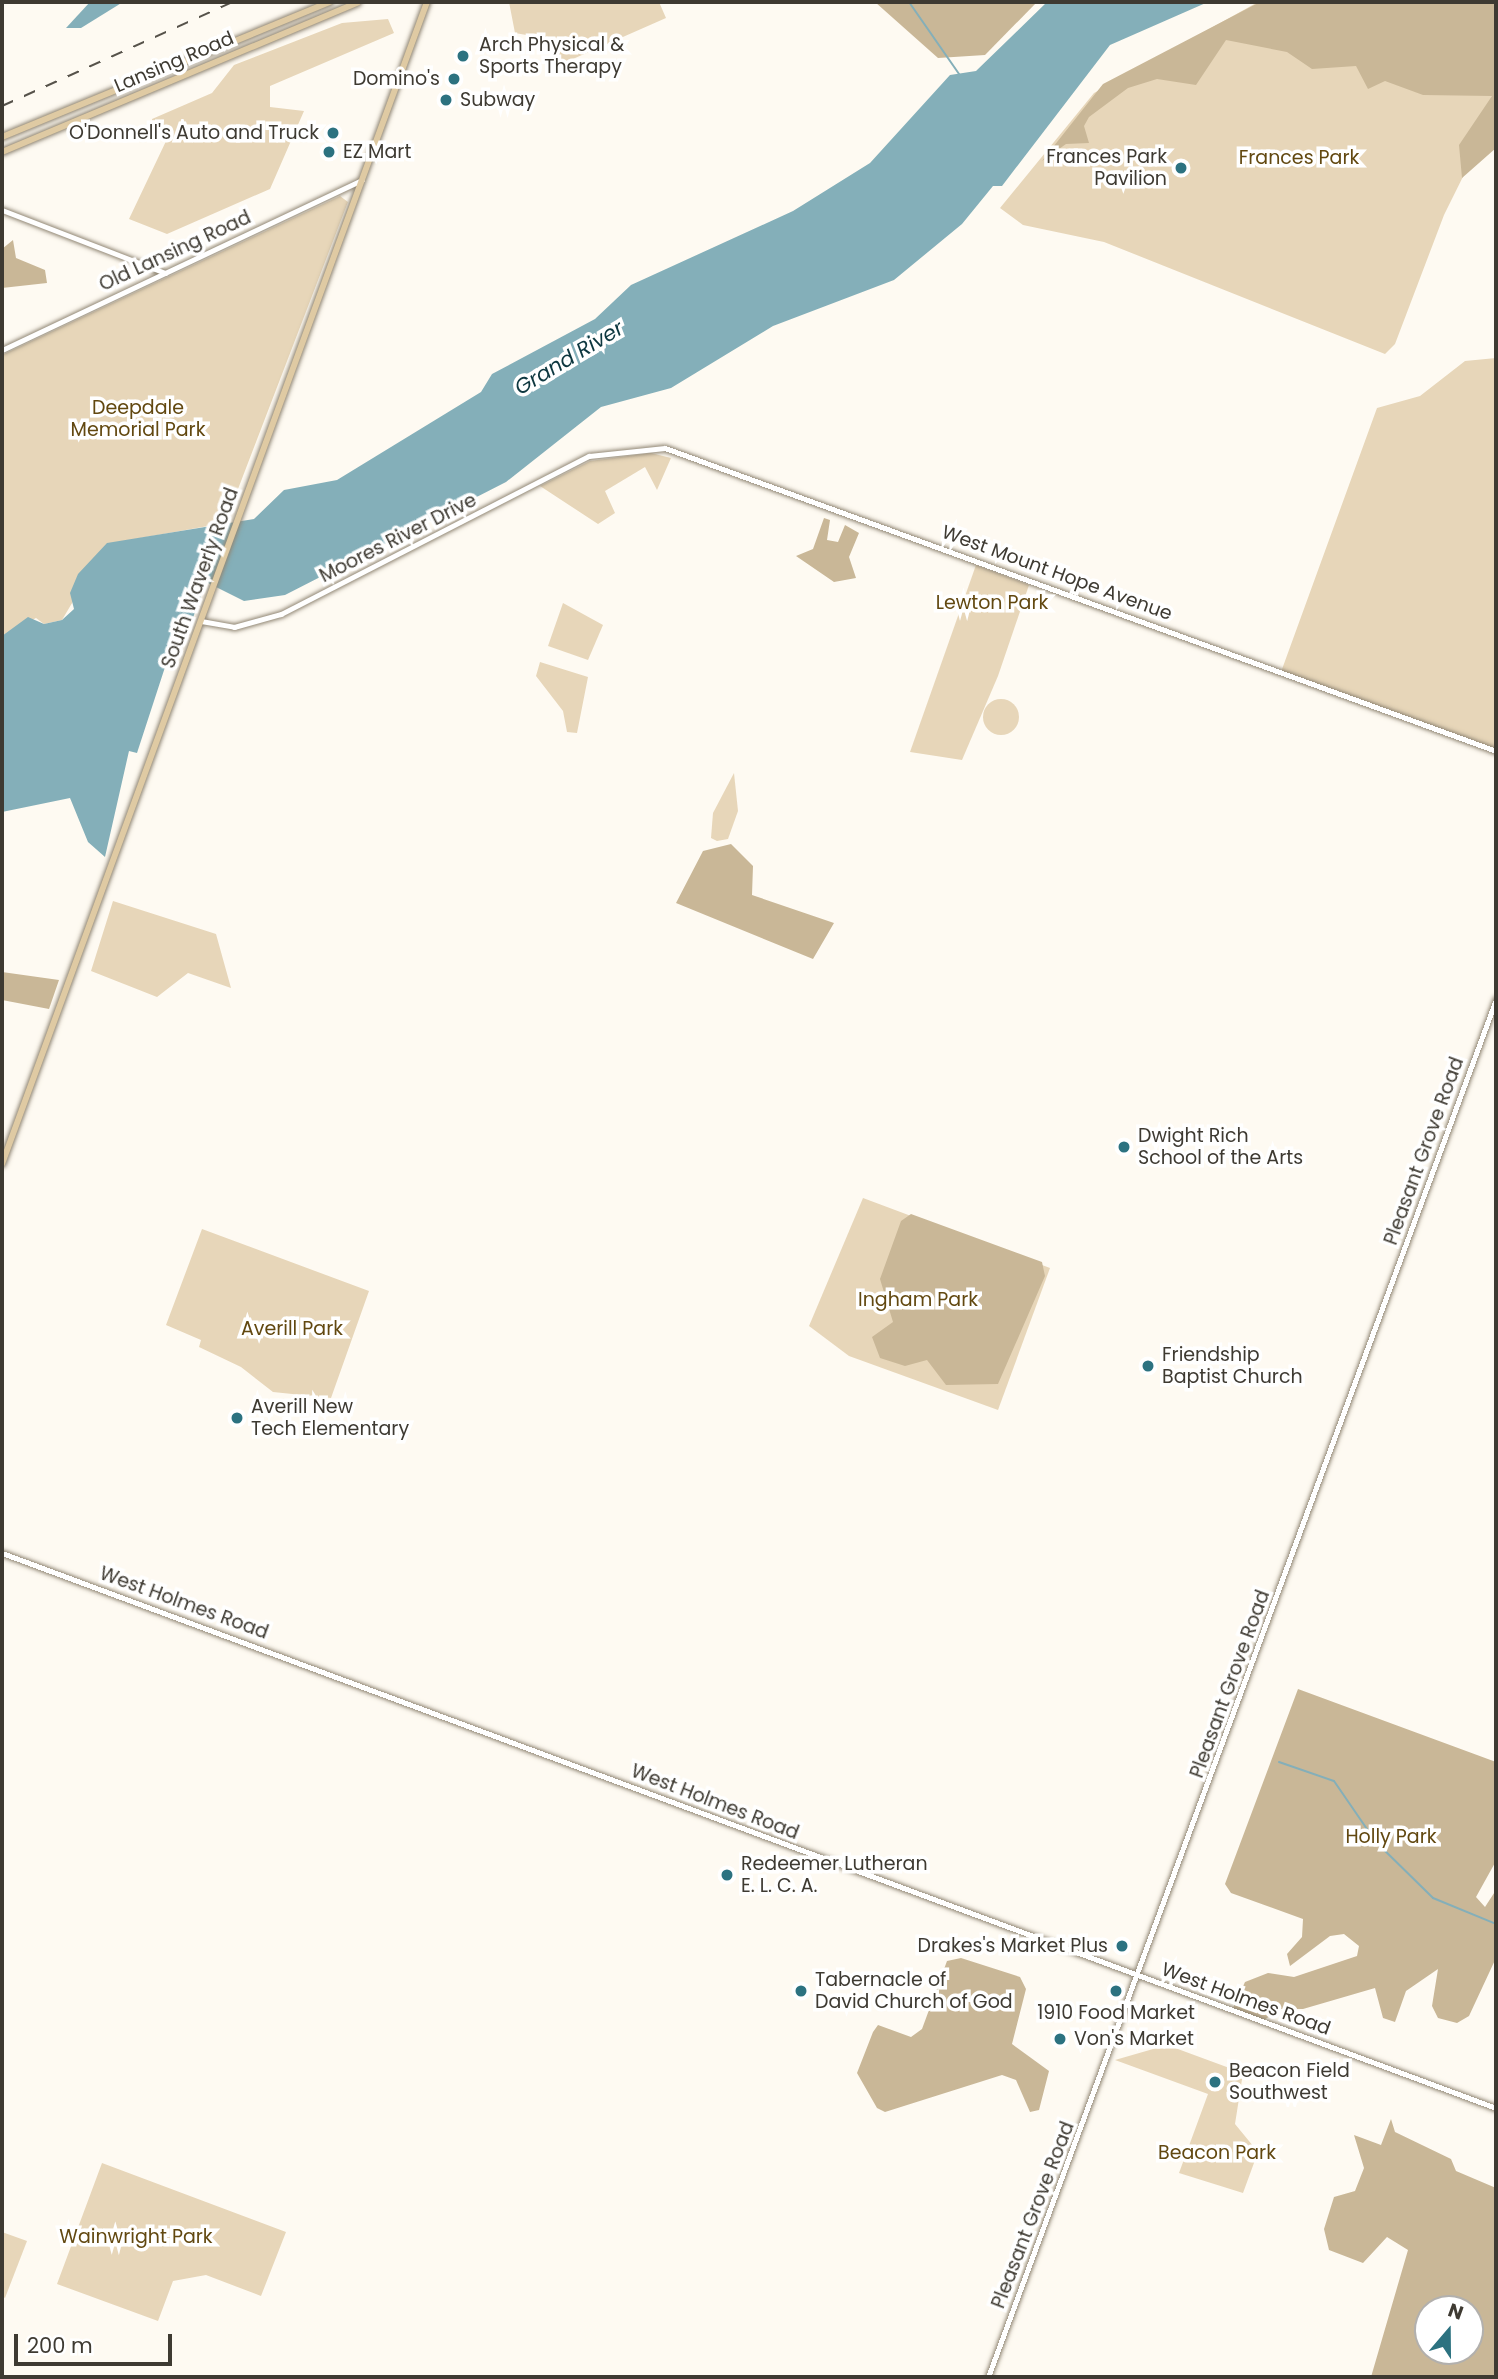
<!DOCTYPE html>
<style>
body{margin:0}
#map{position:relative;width:1498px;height:2379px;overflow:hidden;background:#fefaf2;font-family:Poppins,sans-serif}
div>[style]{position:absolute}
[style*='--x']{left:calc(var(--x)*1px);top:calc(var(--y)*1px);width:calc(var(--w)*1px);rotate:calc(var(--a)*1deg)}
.green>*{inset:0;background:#e7d6b9}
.round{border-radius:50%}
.forest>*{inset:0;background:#c9b797}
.water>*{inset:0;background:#84afb9}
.stream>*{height:2px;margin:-1px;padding:0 1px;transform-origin:1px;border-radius:1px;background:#84afb9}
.roads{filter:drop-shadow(0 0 2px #918775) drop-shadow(0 0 2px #918775)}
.minor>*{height:5px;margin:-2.5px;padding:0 2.5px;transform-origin:2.5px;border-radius:2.5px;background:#fff}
.major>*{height:6px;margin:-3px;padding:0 3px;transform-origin:3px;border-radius:3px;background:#dfcaa3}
.rail>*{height:2px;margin-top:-1px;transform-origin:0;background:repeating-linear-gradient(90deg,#56524a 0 12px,transparent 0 24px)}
.dots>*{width:19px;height:19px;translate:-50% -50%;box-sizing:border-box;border:4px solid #fff;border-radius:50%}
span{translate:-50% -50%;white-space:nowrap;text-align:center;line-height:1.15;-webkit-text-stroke:7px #fff;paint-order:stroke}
.poi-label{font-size:19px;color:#3e3a32}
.left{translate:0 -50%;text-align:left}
.right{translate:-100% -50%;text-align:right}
.street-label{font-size:19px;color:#3e3a32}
.park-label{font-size:19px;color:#624810}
.water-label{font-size:21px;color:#0d373f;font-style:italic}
.frame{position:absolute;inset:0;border:4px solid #3e3a32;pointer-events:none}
.north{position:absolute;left:1414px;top:2295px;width:70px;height:70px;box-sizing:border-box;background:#fff;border:2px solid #b2b0ad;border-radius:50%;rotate:20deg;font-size:19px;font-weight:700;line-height:28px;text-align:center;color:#3e3a32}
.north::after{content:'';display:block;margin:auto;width:24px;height:32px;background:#2c7280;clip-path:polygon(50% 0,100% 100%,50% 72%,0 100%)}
.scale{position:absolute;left:14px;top:2334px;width:158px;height:32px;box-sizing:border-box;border:4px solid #3e3a32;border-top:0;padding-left:9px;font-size:21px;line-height:24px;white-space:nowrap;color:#3e3a32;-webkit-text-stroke:5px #fff;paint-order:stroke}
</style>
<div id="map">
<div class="green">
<div style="clip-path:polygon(509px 2px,659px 2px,666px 18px,557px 66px,549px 39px,515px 33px)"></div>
<div style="clip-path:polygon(1258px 2px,1473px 2px,1496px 110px,1444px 215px,1395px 344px,1385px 354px,1104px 242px,1023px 225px,1000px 208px,1094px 93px)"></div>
<div style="clip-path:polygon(388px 19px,394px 33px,270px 86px,270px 107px,304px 111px,270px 189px,167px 234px,129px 219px,167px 139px,153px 136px,152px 119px,212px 93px,234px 65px,342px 23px)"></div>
<div style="clip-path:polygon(340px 196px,348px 202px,225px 523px,107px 544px,62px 620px,44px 624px,36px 618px,2px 636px,2px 355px)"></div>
<div style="clip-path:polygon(1496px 358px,1496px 751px,1281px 672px,1377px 408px,1420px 396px,1465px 361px)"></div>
<div style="clip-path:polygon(651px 453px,671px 458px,657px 490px,645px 467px,605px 491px,615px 513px,598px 524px,540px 486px,590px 461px)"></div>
<div style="clip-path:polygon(976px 565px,1029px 585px,998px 676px,962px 760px,910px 752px)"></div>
<div style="clip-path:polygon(563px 603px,603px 625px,588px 660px,548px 646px)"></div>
<div style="clip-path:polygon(540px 662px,588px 677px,577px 733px,567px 732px,563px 711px,536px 676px)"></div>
<div class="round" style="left:983px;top:699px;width:36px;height:36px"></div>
<div style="clip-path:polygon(734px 773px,738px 811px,728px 839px,717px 841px,711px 838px,713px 813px)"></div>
<div style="clip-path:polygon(113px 901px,216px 934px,231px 988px,188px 973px,157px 997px,91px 971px)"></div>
<div style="clip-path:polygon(863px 1198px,1050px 1268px,998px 1410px,849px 1356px,809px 1326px)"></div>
<div style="clip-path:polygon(202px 1229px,369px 1291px,331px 1398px,273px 1392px,241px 1367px,199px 1347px,201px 1340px,166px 1325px)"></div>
<div style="clip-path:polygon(1167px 2045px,1243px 2073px,1235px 2124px,1258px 2152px,1243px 2193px,1179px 2173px,1208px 2094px,1115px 2060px)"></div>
<div style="clip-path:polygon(102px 2163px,286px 2232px,261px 2296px,206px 2275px,173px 2281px,158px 2321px,57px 2284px)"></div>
<div style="clip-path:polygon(2px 2232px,27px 2241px,5px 2298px,2px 2296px)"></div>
</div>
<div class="forest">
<div style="clip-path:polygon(875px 2px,1037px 2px,985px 55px,938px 58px)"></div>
<div style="clip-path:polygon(1260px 2px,1496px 2px,1496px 148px,1462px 178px,1459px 145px,1492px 96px,1423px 95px,1385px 81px,1368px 89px,1356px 66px,1312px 69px,1287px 52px,1226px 40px,1196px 85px,1157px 79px,1128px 88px,1089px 117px,1084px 126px,1089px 143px,1066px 144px,1042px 161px,1103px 84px)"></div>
<div style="clip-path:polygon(13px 240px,16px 258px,45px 270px,47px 283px,2px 288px,2px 249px)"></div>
<div style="clip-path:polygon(824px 518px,830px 520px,827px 540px,838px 542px,845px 525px,859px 533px,849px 557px,856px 578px,834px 582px,796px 556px,813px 549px)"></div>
<div style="clip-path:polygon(731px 844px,753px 866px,752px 895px,834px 923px,813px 959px,676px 903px,703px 851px)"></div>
<div style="clip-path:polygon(2px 972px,59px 980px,49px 1009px,2px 1000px)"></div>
<div style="clip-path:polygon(911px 1214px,1042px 1262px,1045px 1276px,998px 1384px,946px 1385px,927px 1360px,905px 1366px,880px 1358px,872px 1337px,893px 1322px,880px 1279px,901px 1221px)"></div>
<div style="clip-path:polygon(1298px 1689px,1496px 1762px,1496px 1861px,1476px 1897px,1485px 1907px,1496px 1890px,1496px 1958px,1469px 2016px,1457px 2023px,1438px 2018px,1432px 2006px,1438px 1969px,1406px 1991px,1395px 2022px,1383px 2018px,1375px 1988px,1303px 2009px,1281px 2009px,1264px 2020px,1233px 2008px,1245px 1982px,1268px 1973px,1294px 1977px,1357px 1956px,1359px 1946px,1344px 1934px,1330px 1936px,1290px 1966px,1287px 1954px,1302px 1937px,1303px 1919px,1231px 1893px,1225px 1884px)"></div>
<div style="clip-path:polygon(961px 1958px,1020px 1977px,1026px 1989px,1012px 2044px,1049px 2071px,1039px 2110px,1030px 2112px,1016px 2080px,1002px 2075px,885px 2112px,877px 2108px,857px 2073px,873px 2032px,878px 2025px,911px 2037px,922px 2029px,947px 1961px)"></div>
<div style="clip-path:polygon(evenodd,1391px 2119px,1395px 2132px,1451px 2159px,1456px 2171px,1496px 2188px,1496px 2377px,1371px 2377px,1408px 2250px,1387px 2237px,1363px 2263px,1329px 2250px,1324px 2229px,1334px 2197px,1355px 2191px,1364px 2168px,1354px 2135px,1381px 2145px,1391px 2119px,1428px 2309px,1470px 2309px,1470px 2351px,1428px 2351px,1428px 2309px)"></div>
</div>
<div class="water">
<div style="clip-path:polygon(90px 2px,123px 2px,81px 28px,66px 28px)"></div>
<div style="clip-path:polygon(1047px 2px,1208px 2px,1110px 45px,1002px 186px,993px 186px,962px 224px,894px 280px,773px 326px,671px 388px,601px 407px,506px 482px,285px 595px,244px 601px,206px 582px,182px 648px,168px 658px,137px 753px,129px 751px,105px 857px,88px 842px,70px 798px,2px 812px,2px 636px,28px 617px,44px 624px,62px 620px,74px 609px,70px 593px,78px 574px,107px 543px,254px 519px,284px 490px,337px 480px,481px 392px,492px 374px,595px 319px,631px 285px,793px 211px,870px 163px,950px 75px,976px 71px)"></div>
</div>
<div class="stream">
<div style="--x:909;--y:2;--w:88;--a:55.2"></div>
<div style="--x:1279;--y:1762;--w:58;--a:19.1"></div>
<div style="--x:1334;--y:1781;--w:74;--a:55.5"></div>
<div style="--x:1376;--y:1842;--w:80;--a:44.5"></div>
<div style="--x:1433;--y:1898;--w:68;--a:22.4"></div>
</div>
<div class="roads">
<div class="minor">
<div style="--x:2;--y:210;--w:175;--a:21.1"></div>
<div style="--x:2;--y:350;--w:398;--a:-25.3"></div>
<div style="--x:201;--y:621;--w:34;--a:10"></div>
<div style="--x:234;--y:627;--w:49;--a:-15.5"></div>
<div style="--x:281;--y:614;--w:346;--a:-27.2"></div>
<div style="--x:589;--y:456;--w:76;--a:-6"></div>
<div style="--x:665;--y:448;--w:885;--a:20.03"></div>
<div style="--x:2;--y:1553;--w:1594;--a:20.38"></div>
<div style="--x:988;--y:2377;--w:1469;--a:-69.76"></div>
</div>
<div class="major">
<div style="--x:2;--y:137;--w:355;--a:-22.4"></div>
<div style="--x:2;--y:152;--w:386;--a:-22.8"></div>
<div style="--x:2;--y:1164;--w:1237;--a:-69.91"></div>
</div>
</div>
<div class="rail">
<div style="--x:2;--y:106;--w:252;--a:-24.3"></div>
</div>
<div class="dots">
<div style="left:463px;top:56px;background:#2c7280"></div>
<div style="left:454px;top:79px;background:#2c7280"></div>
<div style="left:446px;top:100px;background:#2c7280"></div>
<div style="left:333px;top:133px;background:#2c7280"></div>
<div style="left:329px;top:152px;background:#2c7280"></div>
<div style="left:1181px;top:168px;background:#2c7280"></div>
<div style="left:1124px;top:1147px;background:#2c7280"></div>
<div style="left:1148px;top:1366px;background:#2c7280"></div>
<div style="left:237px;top:1418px;background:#2c7280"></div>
<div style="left:727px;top:1875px;background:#2c7280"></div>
<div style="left:1122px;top:1946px;background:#2c7280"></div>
<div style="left:801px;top:1991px;background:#2c7280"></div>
<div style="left:1116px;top:1991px;background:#2c7280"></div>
<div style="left:1060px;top:2039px;background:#2c7280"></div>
<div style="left:1215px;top:2082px;background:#2c7280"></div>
</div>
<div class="poi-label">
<span class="left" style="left:479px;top:56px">Arch Physical &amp;<br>Sports Therapy</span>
<span class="right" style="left:440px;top:79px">Domino's</span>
<span class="left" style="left:460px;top:100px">Subway</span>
<span class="right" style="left:319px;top:133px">O'Donnell's Auto and Truck</span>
<span class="left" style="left:343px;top:152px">EZ Mart</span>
<span class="right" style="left:1167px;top:168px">Frances Park<br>Pavilion</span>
<span class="left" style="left:1138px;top:1147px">Dwight Rich<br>School of the Arts</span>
<span class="left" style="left:1162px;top:1366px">Friendship<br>Baptist Church</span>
<span class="left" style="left:251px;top:1418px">Averill New<br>Tech Elementary</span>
<span class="left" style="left:741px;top:1875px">Redeemer Lutheran<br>E. L. C. A.</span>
<span class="right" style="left:1108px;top:1946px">Drakes's Market Plus</span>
<span class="left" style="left:815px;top:1991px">Tabernacle of<br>David Church of God</span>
<span style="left:1116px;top:2013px">1910 Food Market</span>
<span class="left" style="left:1074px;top:2039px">Von's Market</span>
<span class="left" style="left:1229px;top:2082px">Beacon Field<br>Southwest</span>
</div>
<div class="street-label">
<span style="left:174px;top:62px;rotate:-23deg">Lansing Road</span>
<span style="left:175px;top:251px;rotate:-25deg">Old Lansing Road</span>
<span style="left:398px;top:538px;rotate:-27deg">Moores River Drive</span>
<span style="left:1057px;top:573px;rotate:20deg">West Mount Hope Avenue</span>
<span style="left:200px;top:578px;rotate:-70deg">South Waverly Road</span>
<span style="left:1424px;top:1151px;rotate:-70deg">Pleasant Grove Road</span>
<span style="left:184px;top:1603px;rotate:20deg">West Holmes Road</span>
<span style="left:1230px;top:1684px;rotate:-70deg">Pleasant Grove Road</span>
<span style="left:715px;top:1802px;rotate:21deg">West Holmes Road</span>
<span style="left:1246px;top:1999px;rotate:20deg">West Holmes Road</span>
<span style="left:1033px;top:2215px;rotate:-69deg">Pleasant Grove Road</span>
</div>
<div class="park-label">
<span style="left:1299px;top:158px">Frances Park</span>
<span style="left:138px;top:419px">Deepdale<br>Memorial Park</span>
<span style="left:992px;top:603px">Lewton Park</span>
<span style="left:918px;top:1300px">Ingham Park</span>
<span style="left:292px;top:1329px">Averill Park</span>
<span style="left:1391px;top:1837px">Holly Park</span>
<span style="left:1217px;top:2153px">Beacon Park</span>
<span style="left:136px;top:2237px">Wainwright Park</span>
</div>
<div class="water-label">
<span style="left:569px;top:358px;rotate:-31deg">Grand River</span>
</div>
<div class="frame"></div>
<div class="north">N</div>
<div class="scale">200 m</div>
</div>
